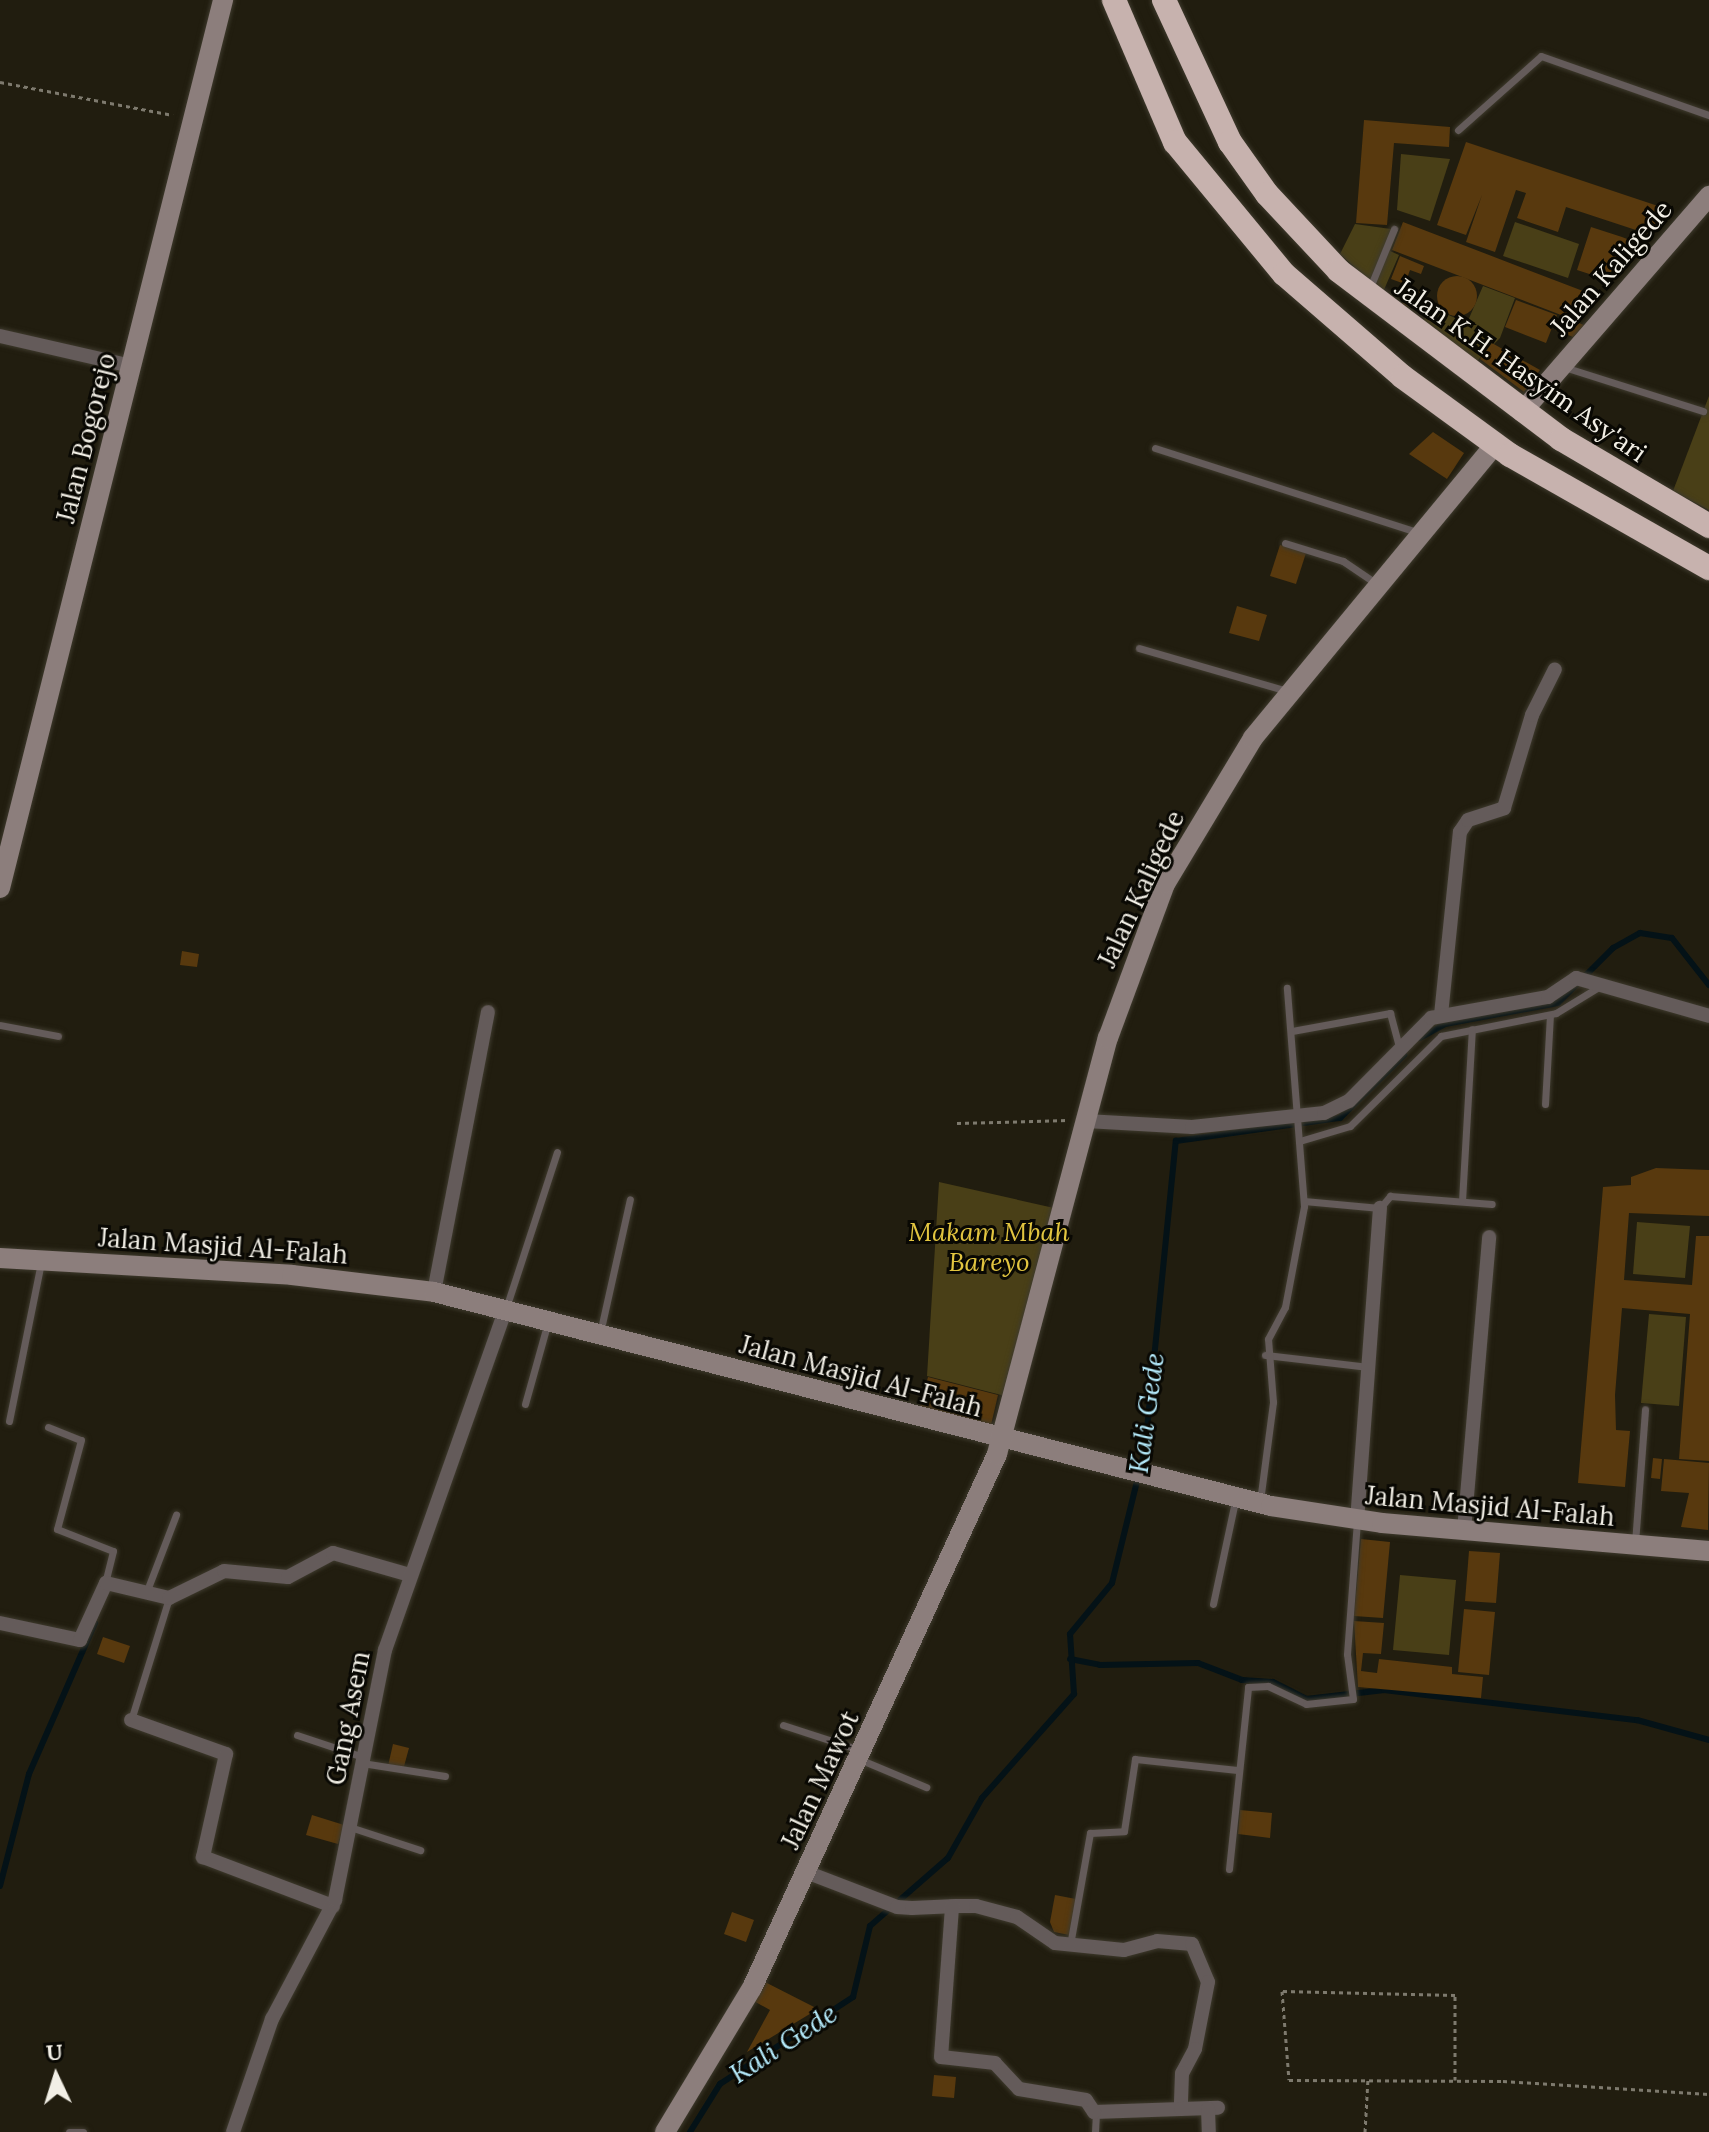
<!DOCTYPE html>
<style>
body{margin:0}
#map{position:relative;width:1709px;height:2132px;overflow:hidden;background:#211d0f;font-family:Lora,serif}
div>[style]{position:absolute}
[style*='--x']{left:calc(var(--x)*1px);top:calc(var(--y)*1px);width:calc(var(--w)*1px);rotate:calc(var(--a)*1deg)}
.green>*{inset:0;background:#493f17}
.stream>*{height:6px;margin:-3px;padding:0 3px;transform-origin:3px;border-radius:3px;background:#041217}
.building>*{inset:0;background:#58390e}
.round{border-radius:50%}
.path>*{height:3px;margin-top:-1.5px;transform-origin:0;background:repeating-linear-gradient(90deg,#7e7a6e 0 4px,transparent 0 8px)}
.roads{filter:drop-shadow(0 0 2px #3e3a2d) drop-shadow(0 0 2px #3e3a2d)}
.lane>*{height:7px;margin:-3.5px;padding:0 3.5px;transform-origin:3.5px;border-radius:3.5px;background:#645b5a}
.street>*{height:14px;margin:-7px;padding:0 7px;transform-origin:7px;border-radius:7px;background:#645b5a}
.secondary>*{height:20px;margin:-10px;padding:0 10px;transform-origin:10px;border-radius:10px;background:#8c7e7c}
.highway>*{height:24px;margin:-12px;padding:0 12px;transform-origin:12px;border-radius:12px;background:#c7b2ae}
span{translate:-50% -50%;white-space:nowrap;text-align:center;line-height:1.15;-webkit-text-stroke:6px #090803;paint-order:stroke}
.street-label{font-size:26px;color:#f2efe6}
.park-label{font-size:26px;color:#e2c540;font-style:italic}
.water-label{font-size:28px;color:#b3e9fa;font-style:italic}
.north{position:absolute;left:16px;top:2036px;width:80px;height:80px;-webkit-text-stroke:6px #090803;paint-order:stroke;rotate:356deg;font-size:22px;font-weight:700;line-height:32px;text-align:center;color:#f2efe6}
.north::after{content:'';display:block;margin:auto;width:28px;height:36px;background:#f2efe6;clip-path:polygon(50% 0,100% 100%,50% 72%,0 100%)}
</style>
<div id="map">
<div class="green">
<div style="clip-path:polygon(1401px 154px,1450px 159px,1430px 221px,1397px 210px)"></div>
<div style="clip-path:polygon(1515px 222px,1579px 244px,1568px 278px,1503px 256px)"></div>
<div style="clip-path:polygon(1355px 224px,1398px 230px,1390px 251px,1399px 255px,1383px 292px,1340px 254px)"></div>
<div style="clip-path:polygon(1483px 286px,1515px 298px,1500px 338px,1477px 361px,1423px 322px,1430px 307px,1467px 323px)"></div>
<div style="clip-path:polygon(1709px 396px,1709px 510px,1673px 491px)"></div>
<div style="clip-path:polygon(939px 1182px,1054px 1208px,1005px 1396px,927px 1376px)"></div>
<div style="clip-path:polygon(1637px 1222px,1690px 1226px,1685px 1278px,1633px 1274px)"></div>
<div style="clip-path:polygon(1649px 1314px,1686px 1317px,1679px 1406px,1641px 1403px)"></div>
<div style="clip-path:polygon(1400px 1575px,1456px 1580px,1449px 1655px,1393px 1650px)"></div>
</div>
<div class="stream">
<div style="--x:1420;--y:1038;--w:29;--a:-29"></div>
<div style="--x:1445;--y:1024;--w:115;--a:-10.5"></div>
<div style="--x:1558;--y:1003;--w:78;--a:-45"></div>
<div style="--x:1613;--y:948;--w:31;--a:-29"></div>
<div style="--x:1640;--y:933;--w:32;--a:9"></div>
<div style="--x:1672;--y:938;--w:60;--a:51.8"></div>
<div style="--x:1070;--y:1659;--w:31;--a:11"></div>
<div style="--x:1100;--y:1665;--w:98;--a:-1.2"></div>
<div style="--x:1198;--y:1663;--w:47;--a:21.1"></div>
<div style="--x:1242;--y:1680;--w:31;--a:4"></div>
<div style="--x:1273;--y:1682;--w:37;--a:27"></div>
<div style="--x:1306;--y:1699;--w:79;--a:-6.6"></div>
<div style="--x:1384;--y:1690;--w:255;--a:6.8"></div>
<div style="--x:1637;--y:1720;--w:75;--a:15.5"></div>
<div style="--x:0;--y:1886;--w:116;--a:-75.5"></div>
<div style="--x:29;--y:1774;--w:165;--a:-66.4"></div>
<div style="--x:690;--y:2132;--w:57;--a:-58"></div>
<div style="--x:720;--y:2084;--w:159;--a:-33.2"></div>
<div style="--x:853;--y:1997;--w:73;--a:-76.5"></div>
<div style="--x:870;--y:1926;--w:103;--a:-41.1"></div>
<div style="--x:948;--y:1858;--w:69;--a:-60.5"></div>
<div style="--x:982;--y:1798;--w:139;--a:-48.5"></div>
<div style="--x:1074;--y:1694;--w:60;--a:-93.8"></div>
<div style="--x:1070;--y:1634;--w:66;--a:-50.5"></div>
<div style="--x:1112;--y:1583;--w:138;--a:-76.2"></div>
<div style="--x:1145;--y:1449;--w:310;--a:-84.3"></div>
<div style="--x:1176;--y:1141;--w:166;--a:-8"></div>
<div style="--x:1340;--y:1118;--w:90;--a:-44.5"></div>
</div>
<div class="building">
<div style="clip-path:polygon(1364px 120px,1450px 127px,1449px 147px,1394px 143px,1387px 225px,1356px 223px)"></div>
<div style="clip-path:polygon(1466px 142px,1661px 207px,1651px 235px,1566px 207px,1558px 232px,1517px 218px,1526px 193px,1516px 190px,1495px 252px,1466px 242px,1482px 195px,1466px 235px,1437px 225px)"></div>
<div style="clip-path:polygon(1403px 222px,1583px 291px,1571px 320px,1584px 325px,1573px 337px,1555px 330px,1561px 315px,1392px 250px)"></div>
<div style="clip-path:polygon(1591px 227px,1622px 237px,1645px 246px,1622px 272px,1612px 269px,1608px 280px,1577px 270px)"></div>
<div style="clip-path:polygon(1400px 256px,1424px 266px,1421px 274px,1410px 270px,1405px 284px,1391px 279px)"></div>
<div class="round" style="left:1437px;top:276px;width:40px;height:40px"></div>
<div style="clip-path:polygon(1409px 287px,1427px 294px,1420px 311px,1402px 304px)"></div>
<div style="clip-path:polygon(1516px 300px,1557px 315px,1546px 343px,1505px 327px)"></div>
<div style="clip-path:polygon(1492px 343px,1540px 370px,1524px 392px,1480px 359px)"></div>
<div style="clip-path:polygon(1433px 432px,1464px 453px,1447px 479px,1409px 454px)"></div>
<div style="clip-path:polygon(1280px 545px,1306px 553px,1296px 584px,1270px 576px)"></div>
<div style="clip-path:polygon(1237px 606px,1267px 615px,1259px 641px,1229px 633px)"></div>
<div style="clip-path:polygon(182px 951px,199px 954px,197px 967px,180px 965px)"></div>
<div style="clip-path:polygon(1656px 1168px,1709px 1170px,1709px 1216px,1629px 1213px,1624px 1280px,1692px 1285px,1696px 1236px,1709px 1236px,1709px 1461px,1679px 1459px,1690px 1314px,1622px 1308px,1615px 1395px,1616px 1430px,1630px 1431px,1625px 1487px,1578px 1483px,1603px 1187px,1631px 1185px,1631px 1177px)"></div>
<div style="clip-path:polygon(928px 1377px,998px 1395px,991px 1425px,920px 1407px)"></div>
<div style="clip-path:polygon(1653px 1458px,1662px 1459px,1660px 1479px,1651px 1478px)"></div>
<div style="clip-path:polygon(1664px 1459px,1709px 1463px,1708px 1530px,1681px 1527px,1689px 1493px,1661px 1491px)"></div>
<div style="clip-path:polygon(1361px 1539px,1390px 1542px,1383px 1618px,1354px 1616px)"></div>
<div style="clip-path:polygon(1469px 1551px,1500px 1553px,1496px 1603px,1465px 1601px)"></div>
<div style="clip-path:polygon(1464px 1609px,1495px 1612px,1489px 1675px,1458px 1672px)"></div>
<div style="clip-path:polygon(1354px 1621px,1384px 1623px,1381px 1654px,1363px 1653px,1361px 1671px,1377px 1673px,1379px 1659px,1452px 1667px,1452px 1674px,1483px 1677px,1481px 1698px,1358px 1687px)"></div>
<div style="clip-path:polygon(103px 1637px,130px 1646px,124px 1663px,97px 1654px)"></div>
<div style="clip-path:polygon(393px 1744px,409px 1748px,403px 1770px,388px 1766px)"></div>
<div style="clip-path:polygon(1240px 1810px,1272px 1813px,1270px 1838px,1238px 1834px)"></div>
<div style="clip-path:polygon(312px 1815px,344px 1825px,338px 1844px,306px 1835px)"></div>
<div style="clip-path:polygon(1055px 1895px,1076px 1899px,1069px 1935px,1054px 1932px,1050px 1922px)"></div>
<div style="clip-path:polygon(732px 1912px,754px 1920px,746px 1942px,724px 1934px)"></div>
<div style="clip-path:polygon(763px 1981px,818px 2009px,747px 2052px,770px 2010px,752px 2000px)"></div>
<div style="clip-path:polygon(934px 2075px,956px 2077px,954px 2098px,932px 2096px)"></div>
</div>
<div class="path">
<div style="--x:0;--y:82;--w:176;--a:10.8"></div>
<div style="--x:957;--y:1123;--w:111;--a:-1.5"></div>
<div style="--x:1455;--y:2080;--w:85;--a:-90"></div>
<div style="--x:1455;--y:1995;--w:173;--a:-178.7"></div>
<div style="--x:1282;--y:1991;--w:89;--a:85.5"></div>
<div style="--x:1289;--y:2080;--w:214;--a:0.3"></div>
<div style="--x:1503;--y:2081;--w:206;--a:3.6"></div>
<div style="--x:1365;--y:2132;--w:54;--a:-86.8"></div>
</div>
<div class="roads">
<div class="lane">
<div style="--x:1458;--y:130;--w:111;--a:-41.7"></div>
<div style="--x:1541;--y:56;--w:178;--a:19.4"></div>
<div style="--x:1369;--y:290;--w:66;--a:-67.7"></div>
<div style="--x:1564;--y:367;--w:146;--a:17.6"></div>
<div style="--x:1155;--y:448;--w:277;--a:17.8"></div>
<div style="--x:1285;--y:543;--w:61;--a:17.2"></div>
<div style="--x:1343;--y:561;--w:41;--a:34.1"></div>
<div style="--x:1139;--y:648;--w:154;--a:16.2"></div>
<div style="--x:0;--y:1025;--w:59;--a:10.7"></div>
<div style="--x:1292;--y:1031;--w:100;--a:-10.4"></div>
<div style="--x:1390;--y:1013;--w:35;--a:75"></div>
<div style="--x:1545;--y:1104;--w:89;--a:-86.8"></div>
<div style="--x:1303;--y:1140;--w:49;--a:-16.6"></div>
<div style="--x:1350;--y:1126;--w:128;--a:-44.7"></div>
<div style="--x:1441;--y:1036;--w:117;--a:-11.3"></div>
<div style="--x:1556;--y:1013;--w:48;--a:-31.4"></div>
<div style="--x:1304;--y:1201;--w:76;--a:5.3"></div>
<div style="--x:1380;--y:1208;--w:16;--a:-50"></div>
<div style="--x:1390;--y:1196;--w:102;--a:4.5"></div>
<div style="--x:1462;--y:1201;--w:172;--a:-86.7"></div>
<div style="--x:506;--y:1308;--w:164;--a:-71.9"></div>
<div style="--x:600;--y:1333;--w:137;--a:-77.4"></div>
<div style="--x:1265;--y:1355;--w:105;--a:6.6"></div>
<div style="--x:525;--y:1404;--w:82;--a:-74.4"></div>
<div style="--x:9;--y:1421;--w:162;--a:-78.6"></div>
<div style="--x:48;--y:1427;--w:35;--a:22"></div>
<div style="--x:81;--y:1440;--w:92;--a:105.1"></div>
<div style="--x:57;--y:1529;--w:60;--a:21.4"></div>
<div style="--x:113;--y:1551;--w:32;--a:104"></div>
<div style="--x:1260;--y:1501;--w:100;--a:-82.5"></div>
<div style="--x:1273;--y:1402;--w:63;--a:-94.5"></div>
<div style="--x:1268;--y:1339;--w:36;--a:-62"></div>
<div style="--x:1285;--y:1307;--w:103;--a:-79.3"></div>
<div style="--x:1304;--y:1206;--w:219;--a:-94.5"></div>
<div style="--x:1635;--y:1543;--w:134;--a:-85.7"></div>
<div style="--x:146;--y:1593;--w:84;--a:-69"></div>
<div style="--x:1213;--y:1604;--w:105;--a:-77.9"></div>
<div style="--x:131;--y:1720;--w:128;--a:-72.7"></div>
<div style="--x:783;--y:1725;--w:78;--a:18"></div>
<div style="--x:297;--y:1735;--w:70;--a:18.4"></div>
<div style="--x:859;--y:1759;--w:73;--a:22.7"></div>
<div style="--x:362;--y:1763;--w:84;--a:8.9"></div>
<div style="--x:350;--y:1827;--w:74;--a:18.2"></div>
<div style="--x:1229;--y:1869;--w:183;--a:-84"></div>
<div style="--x:1248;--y:1687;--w:20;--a:-3"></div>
<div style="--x:1268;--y:1686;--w:42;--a:25.3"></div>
<div style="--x:1306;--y:1704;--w:47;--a:-6.1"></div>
<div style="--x:1353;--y:1699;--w:45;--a:-97.6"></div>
<div style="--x:1347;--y:1654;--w:133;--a:-85.7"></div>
<div style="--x:1070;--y:1945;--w:114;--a:-79.9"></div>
<div style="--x:1090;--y:1833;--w:34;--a:-3"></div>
<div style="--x:1124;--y:1831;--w:73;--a:-81.3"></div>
<div style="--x:1135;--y:1759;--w:104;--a:6.1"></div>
<div style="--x:69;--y:2132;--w:14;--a:0"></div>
<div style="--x:1095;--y:2132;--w:20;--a:-87"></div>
</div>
<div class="street">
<div style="--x:0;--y:336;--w:134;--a:12.9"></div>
<div style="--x:1441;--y:1015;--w:184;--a:-84.1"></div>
<div style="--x:1460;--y:832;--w:14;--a:-56"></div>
<div style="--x:1468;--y:820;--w:38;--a:-18"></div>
<div style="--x:1504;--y:808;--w:97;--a:-73.2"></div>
<div style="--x:1532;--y:715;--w:51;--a:-63.4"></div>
<div style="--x:1086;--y:1121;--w:106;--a:3.2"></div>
<div style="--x:1192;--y:1127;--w:133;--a:-6.1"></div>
<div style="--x:1324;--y:1113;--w:28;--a:-26"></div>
<div style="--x:1349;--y:1101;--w:117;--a:-45.3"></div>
<div style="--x:1431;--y:1018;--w:119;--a:-10.2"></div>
<div style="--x:1548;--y:997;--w:34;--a:-34"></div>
<div style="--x:1576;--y:978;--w:138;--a:15.9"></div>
<div style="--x:434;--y:1292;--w:285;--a:-79.1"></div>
<div style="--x:1357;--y:1521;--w:314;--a:-85.8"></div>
<div style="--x:1464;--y:1531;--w:295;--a:-85.1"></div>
<div style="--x:0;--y:1623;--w:82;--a:12"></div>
<div style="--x:80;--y:1640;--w:63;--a:-65.5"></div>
<div style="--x:106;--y:1583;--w:65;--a:13.4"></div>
<div style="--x:169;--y:1598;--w:61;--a:-26.1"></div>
<div style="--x:224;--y:1571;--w:64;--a:5.4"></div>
<div style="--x:288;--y:1577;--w:51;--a:-28.1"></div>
<div style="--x:333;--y:1553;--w:80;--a:15.9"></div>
<div style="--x:131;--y:1720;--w:101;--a:19.7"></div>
<div style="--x:226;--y:1754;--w:106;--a:102.6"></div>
<div style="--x:203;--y:1857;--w:139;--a:20.7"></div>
<div style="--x:806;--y:1872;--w:97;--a:21"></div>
<div style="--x:897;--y:1907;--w:15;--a:4"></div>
<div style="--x:912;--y:1908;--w:44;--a:-2.6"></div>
<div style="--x:956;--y:1906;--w:20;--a:0"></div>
<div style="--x:976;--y:1906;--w:42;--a:15"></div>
<div style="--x:1017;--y:1917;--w:46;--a:34.4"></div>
<div style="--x:1055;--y:1943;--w:69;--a:5.8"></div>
<div style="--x:1124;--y:1950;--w:34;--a:-15"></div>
<div style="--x:1157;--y:1941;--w:35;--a:5"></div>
<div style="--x:1192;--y:1944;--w:41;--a:67.2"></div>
<div style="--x:1208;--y:1982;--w:68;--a:101"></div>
<div style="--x:1195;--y:2049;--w:27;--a:118"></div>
<div style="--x:1182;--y:2073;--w:36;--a:92"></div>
<div style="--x:1181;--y:2109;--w:87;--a:178"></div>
<div style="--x:1094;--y:2112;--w:14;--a:-124"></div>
<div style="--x:1086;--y:2100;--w:68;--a:-170.7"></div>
<div style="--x:1019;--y:2089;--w:35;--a:-133"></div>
<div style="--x:995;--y:2063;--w:54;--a:-173.7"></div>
<div style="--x:941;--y:2057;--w:151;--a:-85.8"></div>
<div style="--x:1181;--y:2109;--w:37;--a:-2"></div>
<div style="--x:1208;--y:2109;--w:23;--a:88"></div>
<div style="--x:233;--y:2132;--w:120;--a:-71"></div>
<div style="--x:272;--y:2019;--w:135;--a:-62.1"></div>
<div style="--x:335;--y:1900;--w:255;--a:-78.7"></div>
<div style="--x:385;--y:1650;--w:362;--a:-70.5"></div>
</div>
<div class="secondary">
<div style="--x:1522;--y:412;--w:286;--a:-49.1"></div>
<div style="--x:0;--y:888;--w:916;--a:-75.9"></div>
<div style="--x:0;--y:1258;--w:292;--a:3.3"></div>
<div style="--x:292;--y:1275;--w:143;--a:6.8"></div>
<div style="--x:434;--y:1292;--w:864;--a:14.34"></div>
<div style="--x:1271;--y:1506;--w:112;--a:8.7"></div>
<div style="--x:1382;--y:1523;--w:328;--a:4.9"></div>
<div style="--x:665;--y:2132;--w:168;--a:-58.9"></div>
<div style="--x:752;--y:1988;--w:588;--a:-65.35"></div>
<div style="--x:997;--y:1454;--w:431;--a:-75.1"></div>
<div style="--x:1108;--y:1038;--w:164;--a:-69.7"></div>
<div style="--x:1165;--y:884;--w:170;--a:-58.9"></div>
<div style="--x:1253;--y:738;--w:381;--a:-50.5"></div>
</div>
<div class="highway">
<div style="--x:1114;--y:0;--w:155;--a:66.8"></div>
<div style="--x:1175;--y:142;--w:171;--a:50.5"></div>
<div style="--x:1284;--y:274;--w:157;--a:40.9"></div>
<div style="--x:1403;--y:377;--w:132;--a:36.1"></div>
<div style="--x:1510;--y:455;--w:229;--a:29.6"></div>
<div style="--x:1164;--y:0;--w:157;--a:65.1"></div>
<div style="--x:1230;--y:142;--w:64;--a:54.6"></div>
<div style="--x:1267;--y:194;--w:105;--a:46.9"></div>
<div style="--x:1339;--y:271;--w:278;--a:37.1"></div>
<div style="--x:1561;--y:439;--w:172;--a:30.4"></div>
</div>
</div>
<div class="street-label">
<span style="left:1611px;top:268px;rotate:-49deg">Jalan Kaligede</span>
<span style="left:1521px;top:370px;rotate:35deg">Jalan K.H. Hasyim Asy'ari</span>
<span style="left:86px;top:438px;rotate:-76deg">Jalan Bogorejo</span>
<span style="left:1141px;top:889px;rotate:-65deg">Jalan Kaligede</span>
<span style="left:223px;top:1246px;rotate:4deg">Jalan Masjid Al-Falah</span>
<span style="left:861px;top:1376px;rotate:15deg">Jalan Masjid Al-Falah</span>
<span style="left:1490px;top:1506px;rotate:5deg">Jalan Masjid Al-Falah</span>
<span style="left:348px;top:1718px;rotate:-79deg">Gang Asem</span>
<span style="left:820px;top:1780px;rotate:-65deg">Jalan Mawot</span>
</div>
<div class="park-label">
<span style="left:989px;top:1247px">Makam Mbah<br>Bareyo</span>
</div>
<div class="water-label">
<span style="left:1146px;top:1413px;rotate:-82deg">Kali Gede</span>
<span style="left:783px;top:2043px;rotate:-33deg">Kali Gede</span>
</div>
<div class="north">U</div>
</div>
